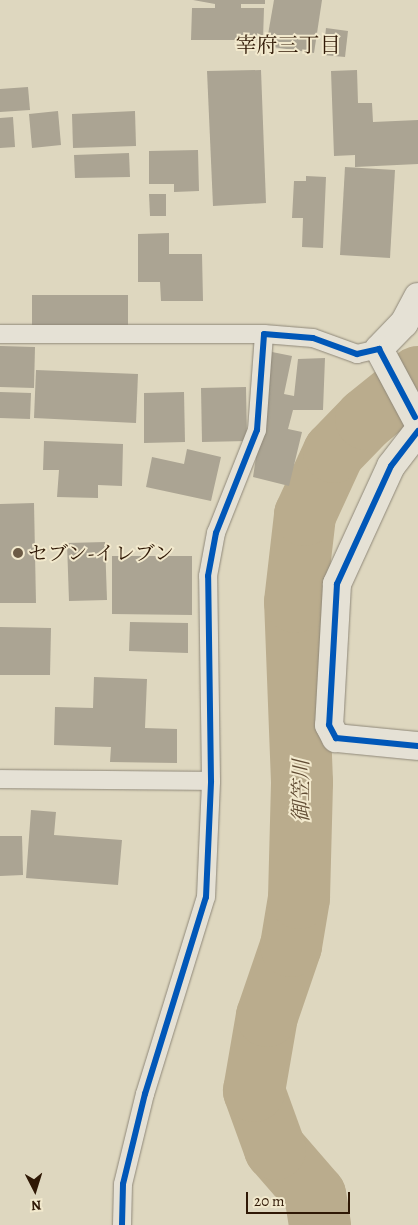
<!DOCTYPE html>
<meta charset="utf-8">
<style>
body{margin:0}
#map{position:relative;width:418px;height:1225px;overflow:hidden;background:#ded7bf;font-family:Alegreya,"Noto Serif JP",serif}
div>[style]{position:absolute}
[style*='--x']{left:calc(var(--x)*1px);top:calc(var(--y)*1px);width:calc(var(--w)*1px);rotate:calc(var(--a)*1deg)}
.river>*{height:62px;margin:-31px;padding:0 31px;transform-origin:31px;border-radius:31px;background:#baac8d}
.building>*{inset:0;background:#aba493}
.roads{filter:drop-shadow(0 0 1px #8f8879) drop-shadow(0 0 1px #8f8879)}
.lane>*{height:18px;margin:-9px;padding:0 9px;transform-origin:9px;border-radius:9px;background:#e5e1d5}
.street>*{height:28px;margin:-14px;padding:0 14px;transform-origin:14px;border-radius:14px;background:#e5e1d5}
.cycleway>*{height:6px;margin:-3px;padding:0 3px;transform-origin:3px;border-radius:3px;background:#0057b8}
.dots>*{width:14px;height:14px;translate:-50% -50%;box-sizing:border-box;border:2px solid #f2e9cd;border-radius:50%}
span{translate:-50% -50%;white-space:nowrap;text-align:center;line-height:1.15;-webkit-text-stroke:4px #f2e9cd;paint-order:stroke}
.poi-label{font-size:20px;color:#2f1805}
.left{translate:0 -50%;text-align:left}
.neighbourhood-label{font-size:21px;color:#2f1805}
.water-label{font-size:21px;color:#614c33;font-style:italic}
.north{position:absolute;left:10px;top:1165px;width:50px;height:50px;-webkit-text-stroke:4px #f2e9cd;paint-order:stroke;rotate:175deg;font-size:14px;font-weight:700;line-height:20px;text-align:center;color:#2f1805}
.north::after{content:'';display:block;margin:auto;width:18px;height:22px;background:#2f1805;clip-path:polygon(50% 0,100% 100%,50% 72%,0 100%)}
.scale{position:absolute;left:246px;top:1192px;width:104px;height:22px;box-sizing:border-box;border:2px solid #2f1805;border-top:0;padding-left:6px;font-size:15px;line-height:18px;white-space:nowrap;color:#2f1805;-webkit-text-stroke:4px #f2e9cd;paint-order:stroke}
</style>
<div id="map">
<div class="river">
<div style="--x:320;--y:1225;--w:30;--a:-99"></div>
<div style="--x:315;--y:1195;--w:61;--a:-131"></div>
<div style="--x:275;--y:1149;--w:62;--a:-109.9"></div>
<div style="--x:254;--y:1091;--w:76;--a:-80.2"></div>
<div style="--x:267;--y:1016;--w:74;--a:-71.1"></div>
<div style="--x:291;--y:946;--w:49;--a:-80.5"></div>
<div style="--x:299;--y:898;--w:116;--a:-88.5"></div>
<div style="--x:302;--y:782;--w:180;--a:-92.2"></div>
<div style="--x:295;--y:602;--w:88;--a:-83.4"></div>
<div style="--x:305;--y:515;--w:69;--a:-65.3"></div>
<div style="--x:334;--y:452;--w:46;--a:-45.9"></div>
<div style="--x:366;--y:419;--w:67;--a:-38.9"></div>
</div>
<div class="building">
<div style="clip-path:polygon(193px 0,265px 0,265px 4px,241px 4px,241px 8px,264px 8px,263px 40px,191px 40px,192px 8px,215px 8px,215px 4px)"></div>
<div style="clip-path:polygon(274px 0,322px 0,314px 53px,266px 46px)"></div>
<div style="clip-path:polygon(326px 28px,348px 31px,345px 57px,323px 55px)"></div>
<div style="clip-path:polygon(261px 70px,266px 203px,213px 206px,207px 71px)"></div>
<div style="clip-path:polygon(357px 70px,358px 103px,372px 103px,373px 122px,418px 120px,418px 164px,355px 167px,355px 155px,334px 156px,331px 71px)"></div>
<div style="clip-path:polygon(28px 87px,30px 110px,0 112px,0 89px)"></div>
<div style="clip-path:polygon(58px 111px,61px 145px,32px 148px,29px 114px)"></div>
<div style="clip-path:polygon(135px 111px,136px 146px,73px 148px,72px 114px)"></div>
<div style="clip-path:polygon(13px 117px,15px 147px,0 148px,0 118px)"></div>
<div style="clip-path:polygon(198px 150px,199px 191px,174px 192px,174px 184px,149px 184px,149px 151px)"></div>
<div style="clip-path:polygon(129px 153px,130px 177px,75px 178px,74px 155px)"></div>
<div style="clip-path:polygon(345px 167px,395px 170px,390px 258px,340px 255px)"></div>
<div style="clip-path:polygon(306px 176px,326px 177px,323px 248px,302px 247px,303px 218px,292px 218px,294px 181px,306px 181px)"></div>
<div style="clip-path:polygon(149px 194px,166px 194px,166px 216px,150px 216px)"></div>
<div style="clip-path:polygon(169px 233px,169px 254px,202px 254px,203px 301px,161px 301px,160px 282px,138px 282px,138px 234px)"></div>
<div style="clip-path:polygon(32px 295px,128px 295px,128px 327px,32px 327px)"></div>
<div style="clip-path:polygon(0 346px,35px 347px,34px 388px,0 387px)"></div>
<div style="clip-path:polygon(272px 352px,292px 356px,284px 394px,294px 396px,298px 359px,325px 358px,323px 410px,293px 410px,288px 429px,302px 432px,289px 486px,253px 477px)"></div>
<div style="clip-path:polygon(36px 370px,138px 374px,136px 423px,34px 418px)"></div>
<div style="clip-path:polygon(246px 387px,247px 441px,202px 442px,201px 388px)"></div>
<div style="clip-path:polygon(0 392px,31px 393px,30px 419px,0 418px)"></div>
<div style="clip-path:polygon(184px 392px,185px 442px,144px 443px,144px 393px)"></div>
<div style="clip-path:polygon(44px 441px,123px 444px,122px 486px,98px 485px,98px 498px,57px 497px,59px 470px,43px 470px)"></div>
<div style="clip-path:polygon(187px 449px,221px 457px,211px 501px,146px 487px,152px 457px,184px 464px)"></div>
<div style="clip-path:polygon(34px 503px,36px 603px,0 603px,0 504px)"></div>
<div style="clip-path:polygon(105px 542px,107px 600px,69px 601px,67px 543px)"></div>
<div style="clip-path:polygon(112px 556px,192px 556px,192px 615px,112px 614px)"></div>
<div style="clip-path:polygon(130px 622px,188px 623px,188px 653px,129px 651px)"></div>
<div style="clip-path:polygon(0 627px,51px 628px,50px 675px,0 675px)"></div>
<div style="clip-path:polygon(94px 677px,147px 679px,145px 728px,177px 729px,177px 763px,110px 762px,111px 747px,54px 745px,55px 707px,93px 708px)"></div>
<div style="clip-path:polygon(31px 810px,56px 812px,54px 835px,122px 840px,118px 885px,26px 878px)"></div>
<div style="clip-path:polygon(0 836px,22px 836px,23px 875px,0 876px)"></div>
</div>
<div class="roads">
<div class="lane">
<div style="--x:0;--y:334;--w:264;--a:0"></div>
<div style="--x:264;--y:334;--w:49;--a:4.7"></div>
<div style="--x:313;--y:338;--w:47;--a:20"></div>
<div style="--x:357;--y:354;--w:23;--a:-13"></div>
<div style="--x:0;--y:779;--w:211;--a:0.5"></div>
<div style="--x:122;--y:1225;--w:41;--a:-88.6"></div>
<div style="--x:123;--y:1184;--w:93;--a:-76.3"></div>
<div style="--x:145;--y:1094;--w:206;--a:-72.8"></div>
<div style="--x:206;--y:897;--w:116;--a:-87.5"></div>
<div style="--x:211;--y:781;--w:205;--a:-90.8"></div>
<div style="--x:208;--y:576;--w:44;--a:-79.5"></div>
<div style="--x:216;--y:533;--w:111;--a:-68.3"></div>
<div style="--x:257;--y:430;--w:96;--a:-85.8"></div>
</div>
<div class="street">
<div style="--x:418;--y:297;--w:30;--a:118"></div>
<div style="--x:404;--y:323;--w:36;--a:134"></div>
<div style="--x:379;--y:349;--w:83;--a:61.9"></div>
<div style="--x:418;--y:431;--w:44;--a:127.6"></div>
<div style="--x:391;--y:466;--w:130;--a:114.6"></div>
<div style="--x:337;--y:584;--w:141;--a:93.2"></div>
<div style="--x:329;--y:725;--w:15;--a:62"></div>
<div style="--x:336;--y:738;--w:82;--a:5.6"></div>
</div>
</div>
<div class="cycleway">
<div style="--x:418;--y:431;--w:44;--a:127.6"></div>
<div style="--x:391;--y:466;--w:130;--a:114.6"></div>
<div style="--x:337;--y:584;--w:141;--a:93.2"></div>
<div style="--x:329;--y:725;--w:15;--a:62"></div>
<div style="--x:336;--y:738;--w:82;--a:5.6"></div>
<div style="--x:122;--y:1225;--w:41;--a:-88.6"></div>
<div style="--x:123;--y:1184;--w:93;--a:-76.3"></div>
<div style="--x:145;--y:1094;--w:206;--a:-72.8"></div>
<div style="--x:206;--y:897;--w:116;--a:-87.5"></div>
<div style="--x:211;--y:781;--w:205;--a:-90.8"></div>
<div style="--x:208;--y:576;--w:44;--a:-79.5"></div>
<div style="--x:216;--y:533;--w:111;--a:-68.3"></div>
<div style="--x:257;--y:430;--w:96;--a:-85.8"></div>
<div style="--x:264;--y:334;--w:49;--a:4.7"></div>
<div style="--x:313;--y:338;--w:47;--a:20"></div>
<div style="--x:357;--y:354;--w:23;--a:-13"></div>
<div style="--x:379;--y:349;--w:77;--a:62.1"></div>
</div>
<div class="dots">
<div style="left:18px;top:553px;background:#6c5b46"></div>
</div>
<div class="poi-label">
<span class="left" style="left:28px;top:553px">セブン-イレブン</span>
</div>
<div class="neighbourhood-label">
<span style="left:288px;top:45px">宰府三丁目</span>
</div>
<div class="water-label">
<span style="left:301px;top:791px;rotate:-90deg">御笠川</span>
</div>
<div class="north">N</div>
<div class="scale">20 m</div>
</div>
